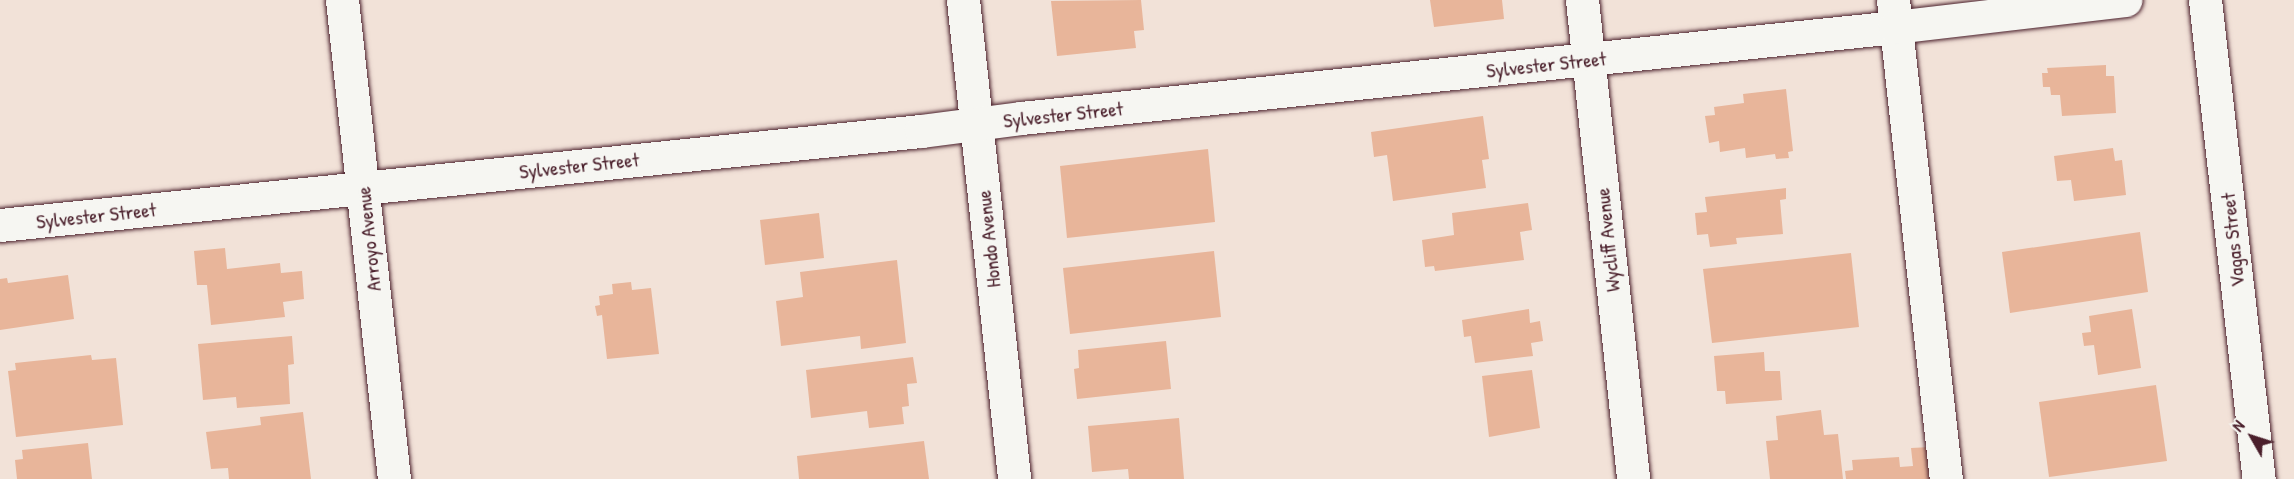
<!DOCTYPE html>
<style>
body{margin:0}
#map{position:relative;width:2294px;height:479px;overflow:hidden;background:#f2e2d8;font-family:"Patrick Hand",sans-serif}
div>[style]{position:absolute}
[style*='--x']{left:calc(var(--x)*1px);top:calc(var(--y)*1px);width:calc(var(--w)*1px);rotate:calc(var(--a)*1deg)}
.building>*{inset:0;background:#e8b59a}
.roads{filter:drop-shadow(0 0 2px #4a1f2b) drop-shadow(0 0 2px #4a1f2b)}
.minor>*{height:33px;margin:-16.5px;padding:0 16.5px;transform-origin:16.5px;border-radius:16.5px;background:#f6f6f2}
.major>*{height:33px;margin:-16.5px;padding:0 16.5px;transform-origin:16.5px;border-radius:16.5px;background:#f6f6f2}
span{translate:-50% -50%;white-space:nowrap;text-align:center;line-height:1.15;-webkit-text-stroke:5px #f6f6f2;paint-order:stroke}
.street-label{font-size:20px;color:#4a1f2b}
.north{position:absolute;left:2222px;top:407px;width:60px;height:60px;-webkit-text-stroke:4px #f6f6f2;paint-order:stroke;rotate:309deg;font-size:16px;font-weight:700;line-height:24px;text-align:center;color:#4a1f2b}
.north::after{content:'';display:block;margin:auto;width:21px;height:27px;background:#4a1f2b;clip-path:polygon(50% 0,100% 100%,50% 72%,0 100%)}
</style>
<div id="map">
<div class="building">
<div style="clip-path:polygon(1141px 0,1144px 30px,1134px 31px,1136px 48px,1057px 56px,1051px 1px)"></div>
<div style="clip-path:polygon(1430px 0,1502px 0,1504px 19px,1434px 27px)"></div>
<div style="clip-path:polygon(2106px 65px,2106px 76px,2114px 76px,2116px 113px,2062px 116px,2060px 95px,2051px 95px,2050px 87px,2043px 87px,2042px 73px,2048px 73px,2047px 68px)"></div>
<div style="clip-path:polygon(1786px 89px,1793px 151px,1788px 152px,1789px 158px,1776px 159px,1775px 154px,1746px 158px,1745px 148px,1720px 152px,1719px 141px,1709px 143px,1705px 116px,1715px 115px,1714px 107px,1744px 103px,1743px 94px)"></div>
<div style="clip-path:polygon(1483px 116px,1489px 159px,1482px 160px,1486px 188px,1393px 201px,1387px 155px,1374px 157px,1371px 132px)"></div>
<div style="clip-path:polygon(2113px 148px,2115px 161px,2122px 160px,2126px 195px,2074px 201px,2071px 180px,2057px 181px,2054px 156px)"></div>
<div style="clip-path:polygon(1208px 149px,1215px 222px,1067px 238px,1060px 166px)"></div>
<div style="clip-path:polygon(1786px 188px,1786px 199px,1780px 200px,1783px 234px,1736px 238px,1737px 244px,1710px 247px,1708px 234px,1697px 235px,1695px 213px,1707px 212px,1705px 197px)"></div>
<div style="clip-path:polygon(1528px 203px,1532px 230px,1520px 232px,1524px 260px,1435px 271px,1434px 266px,1425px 267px,1422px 240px,1454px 235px,1452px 213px)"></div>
<div style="clip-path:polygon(819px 213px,824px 258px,765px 265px,760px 220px)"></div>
<div style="clip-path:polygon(2140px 232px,2148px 292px,2010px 313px,2002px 252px)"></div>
<div style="clip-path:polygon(225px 248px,227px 269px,280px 263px,281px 273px,302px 271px,304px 299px,283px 302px,285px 317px,211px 325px,207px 285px,197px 285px,194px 251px)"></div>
<div style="clip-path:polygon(1214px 251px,1221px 317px,1070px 334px,1063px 268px)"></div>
<div style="clip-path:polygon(1851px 253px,1859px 327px,1712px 343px,1703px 269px)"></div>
<div style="clip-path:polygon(897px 260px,906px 343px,861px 349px,860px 336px,781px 346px,776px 301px,803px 297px,800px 272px)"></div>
<div style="clip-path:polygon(68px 275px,74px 319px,0 330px,0 279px,7px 278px,8px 283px)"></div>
<div style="clip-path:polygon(631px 282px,632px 290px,651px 288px,659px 354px,607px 359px,602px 315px,597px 316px,595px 306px,600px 305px,599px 296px,613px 294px,612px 284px)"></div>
<div style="clip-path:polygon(1529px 309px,1530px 323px,1540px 321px,1543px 341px,1531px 343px,1533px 356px,1475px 363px,1471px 336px,1464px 337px,1462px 320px)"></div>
<div style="clip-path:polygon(2132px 309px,2141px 368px,2098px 375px,2094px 345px,2084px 346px,2082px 333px,2091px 332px,2089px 316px)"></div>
<div style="clip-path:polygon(292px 336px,294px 364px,288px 365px,290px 404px,237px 408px,236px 397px,203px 400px,198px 344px)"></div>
<div style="clip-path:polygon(1166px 341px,1171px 389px,1077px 399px,1074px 369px,1079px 368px,1078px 350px)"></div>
<div style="clip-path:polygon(1764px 352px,1765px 371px,1780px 371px,1782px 400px,1726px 404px,1725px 391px,1717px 391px,1714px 356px)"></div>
<div style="clip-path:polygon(91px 355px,92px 360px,116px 358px,123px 425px,16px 437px,8px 371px,16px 370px,15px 363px)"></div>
<div style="clip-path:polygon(913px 357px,917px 383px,907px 384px,909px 406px,902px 407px,904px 424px,869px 428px,867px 411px,811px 418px,806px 370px)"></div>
<div style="clip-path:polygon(1532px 370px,1540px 428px,1489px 437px,1482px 376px)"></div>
<div style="clip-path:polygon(2156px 385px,2167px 461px,2049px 477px,2039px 402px)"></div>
<div style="clip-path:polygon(1821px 410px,1824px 435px,1838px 434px,1843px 479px,1770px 479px,1766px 441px,1778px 440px,1776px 416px)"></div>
<div style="clip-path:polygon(303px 412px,311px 479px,229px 479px,228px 468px,211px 469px,206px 432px,261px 425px,260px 417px)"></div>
<div style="clip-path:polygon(1179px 418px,1184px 479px,1129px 479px,1128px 469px,1092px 472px,1088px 426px)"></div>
<div style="clip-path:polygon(924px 441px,929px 479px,799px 479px,797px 456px)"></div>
<div style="clip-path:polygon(88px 443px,92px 479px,17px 479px,15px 460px,23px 459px,22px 450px)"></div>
<div style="clip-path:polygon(1931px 447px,1933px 479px,1846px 479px,1845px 471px,1853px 470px,1852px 460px,1899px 457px,1900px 467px,1913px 466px,1911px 448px)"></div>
</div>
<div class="roads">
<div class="minor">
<div style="--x:342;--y:0;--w:482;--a:83.8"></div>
<div style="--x:963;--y:0;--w:482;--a:83.9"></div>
<div style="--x:1893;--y:0;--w:482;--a:83.7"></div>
<div style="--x:2205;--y:0;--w:482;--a:83.6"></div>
<div style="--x:0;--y:225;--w:926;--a:-5.83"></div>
<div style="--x:921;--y:131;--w:101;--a:-7.4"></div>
<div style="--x:1021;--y:118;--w:879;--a:-5.94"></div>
<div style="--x:1895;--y:27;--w:232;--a:-6.7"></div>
</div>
<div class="major">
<div style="--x:1582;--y:0;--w:482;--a:83.9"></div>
</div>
</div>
<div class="street-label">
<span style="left:1546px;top:64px;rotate:-6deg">Sylvester Street</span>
<span style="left:1063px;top:114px;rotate:-6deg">Sylvester Street</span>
<span style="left:579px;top:165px;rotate:-6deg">Sylvester Street</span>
<span style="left:96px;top:215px;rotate:-6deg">Sylvester Street</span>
<span style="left:368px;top:239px;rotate:-96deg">Arroyo Avenue</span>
<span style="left:988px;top:239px;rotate:-96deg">Hondo Avenue</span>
<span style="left:1607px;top:240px;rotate:-96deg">Wycliff Avenue</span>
<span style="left:2232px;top:240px;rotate:-96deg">Vagas Street</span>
</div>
<div class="north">N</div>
</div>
